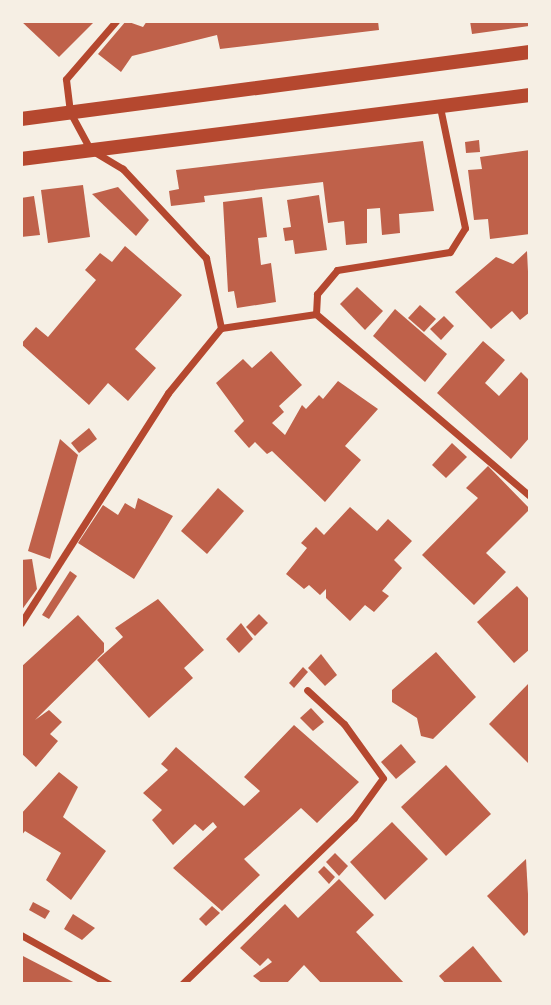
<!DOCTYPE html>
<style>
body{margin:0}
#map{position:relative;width:551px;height:1005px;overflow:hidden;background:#f6efe4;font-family:Jost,sans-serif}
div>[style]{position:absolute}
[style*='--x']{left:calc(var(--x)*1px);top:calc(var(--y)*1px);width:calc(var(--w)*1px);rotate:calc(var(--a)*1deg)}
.building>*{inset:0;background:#bf614a}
.minor>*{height:7px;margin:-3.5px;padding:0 3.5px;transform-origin:3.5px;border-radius:3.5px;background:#b5482f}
.secondary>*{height:14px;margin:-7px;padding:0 7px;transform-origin:7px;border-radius:7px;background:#b5482f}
span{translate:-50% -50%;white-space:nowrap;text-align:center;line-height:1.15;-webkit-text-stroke:5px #f6efe4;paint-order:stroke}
.frame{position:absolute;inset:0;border:23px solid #f6efe4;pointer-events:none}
</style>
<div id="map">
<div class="building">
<div style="clip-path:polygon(21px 21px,95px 21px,59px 57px)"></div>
<div style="clip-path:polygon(126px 21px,143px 27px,147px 21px,378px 21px,379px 30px,220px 49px,217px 35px,132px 56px,121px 72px,98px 54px)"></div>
<div style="clip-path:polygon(470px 21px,528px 21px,529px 26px,472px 34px)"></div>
<div style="clip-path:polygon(479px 140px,480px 152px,466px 153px,465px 142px)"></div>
<div style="clip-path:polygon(423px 141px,434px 211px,399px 214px,400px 233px,382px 235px,380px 208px,367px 209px,367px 243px,346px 245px,344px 221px,328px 223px,323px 182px,204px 196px,205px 202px,171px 206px,169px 191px,179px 189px,176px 170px)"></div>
<div style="clip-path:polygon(530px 150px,530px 234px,490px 239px,488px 219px,474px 220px,468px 170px,482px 169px,480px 157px)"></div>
<div style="clip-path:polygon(83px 185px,90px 237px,48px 243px,41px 190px)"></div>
<div style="clip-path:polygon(118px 187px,149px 220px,136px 236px,92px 194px)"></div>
<div style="clip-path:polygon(319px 195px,327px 250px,295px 254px,293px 240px,285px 241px,283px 228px,291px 227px,287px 200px)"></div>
<div style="clip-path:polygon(34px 196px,40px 235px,21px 237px,21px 198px)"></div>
<div style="clip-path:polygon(262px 197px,267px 237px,258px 238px,261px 265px,271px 263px,276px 302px,237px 308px,234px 291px,228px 292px,223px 202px)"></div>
<div style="clip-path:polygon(125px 246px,182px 295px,135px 349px,156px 368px,128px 401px,108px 383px,89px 405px,21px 344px,36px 327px,48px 337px,96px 280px,85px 270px,100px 253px,112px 262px)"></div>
<div style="clip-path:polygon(527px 251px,530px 312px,520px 320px,512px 311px,491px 329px,455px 292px,496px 257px,513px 264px)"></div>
<div style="clip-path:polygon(357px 287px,383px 311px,365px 330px,340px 304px)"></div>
<div style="clip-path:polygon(420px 305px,436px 319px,424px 332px,408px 318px)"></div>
<div style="clip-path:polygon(395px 309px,447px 354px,425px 382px,373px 336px)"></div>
<div style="clip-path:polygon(444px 316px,454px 326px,441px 340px,430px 329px)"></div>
<div style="clip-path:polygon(483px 341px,505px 360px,485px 383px,499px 396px,521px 372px,530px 381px,530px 437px,511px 459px,437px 393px)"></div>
<div style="clip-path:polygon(271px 351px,302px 385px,279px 406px,284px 412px,272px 423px,285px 435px,302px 405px,306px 409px,319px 395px,323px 399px,338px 381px,378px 409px,345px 446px,361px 460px,325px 502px,272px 451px,267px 454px,255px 442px,249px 448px,234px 431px,244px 421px,216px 383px,243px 359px,252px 368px)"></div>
<div style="clip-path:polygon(89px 428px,97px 439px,79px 453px,71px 443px)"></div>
<div style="clip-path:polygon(60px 439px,78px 455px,50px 559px,28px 551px)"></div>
<div style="clip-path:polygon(452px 443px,467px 457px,446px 478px,432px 465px)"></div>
<div style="clip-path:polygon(488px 466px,530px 509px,486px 553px,506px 572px,474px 605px,422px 555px,478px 498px,466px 488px)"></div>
<div style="clip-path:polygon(218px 488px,244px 511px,207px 554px,181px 531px)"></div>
<div style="clip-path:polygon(138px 498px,173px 516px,134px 579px,78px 543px,103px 505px,118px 515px,125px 503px,135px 509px)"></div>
<div style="clip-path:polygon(350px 507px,377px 531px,388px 519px,412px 541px,394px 560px,402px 568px,382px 591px,389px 596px,374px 612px,365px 605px,350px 621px,326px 598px,326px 589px,320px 595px,309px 585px,304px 589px,286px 574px,307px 548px,301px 543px,316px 527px,324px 535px)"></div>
<div style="clip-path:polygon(32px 559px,37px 589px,21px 611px,21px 560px)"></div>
<div style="clip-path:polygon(70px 571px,77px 576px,49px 619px,42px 615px)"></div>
<div style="clip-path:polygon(517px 586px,530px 600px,530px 649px,514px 663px,477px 622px)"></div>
<div style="clip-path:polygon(158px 599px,204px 650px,184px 668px,193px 678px,149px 718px,97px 660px,123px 637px,115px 628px)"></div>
<div style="clip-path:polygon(259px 614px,268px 623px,255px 636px,246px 627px)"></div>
<div style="clip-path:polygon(78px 615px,104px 643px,104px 652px,35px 720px,49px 710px,62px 722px,50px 734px,58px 741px,36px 767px,21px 753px,21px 667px)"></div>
<div style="clip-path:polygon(241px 623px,253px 639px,239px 653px,226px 639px)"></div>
<div style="clip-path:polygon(436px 652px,476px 697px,433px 739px,421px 736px,417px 718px,392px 702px,392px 690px)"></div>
<div style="clip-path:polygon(321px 654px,337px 675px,325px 686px,308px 668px)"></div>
<div style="clip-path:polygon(303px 667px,308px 672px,294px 688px,289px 683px)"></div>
<div style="clip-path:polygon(530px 682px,530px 761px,528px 763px,489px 724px)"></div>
<div style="clip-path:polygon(311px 708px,324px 722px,313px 731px,300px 718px)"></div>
<div style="clip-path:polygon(294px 725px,359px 782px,317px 823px,301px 808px,250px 854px,244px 859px,260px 875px,222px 911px,173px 868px,217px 827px,213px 822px,203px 831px,195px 824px,173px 845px,152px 820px,162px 810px,143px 793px,168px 770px,161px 764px,176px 747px,244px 806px,260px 791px,244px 777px)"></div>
<div style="clip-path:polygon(401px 744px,416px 762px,396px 779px,381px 762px)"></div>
<div style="clip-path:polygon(446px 765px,491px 814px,446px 856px,401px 807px)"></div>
<div style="clip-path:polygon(59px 772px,78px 787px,63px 817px,106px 851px,71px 900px,46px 880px,61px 853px,25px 831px,21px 836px,21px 814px)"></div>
<div style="clip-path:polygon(392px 822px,428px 859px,385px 900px,350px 862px)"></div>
<div style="clip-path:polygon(335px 853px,348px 866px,339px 876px,326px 862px)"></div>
<div style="clip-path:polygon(526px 859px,530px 930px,524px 936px,487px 896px)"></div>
<div style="clip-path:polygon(324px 866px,335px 877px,329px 884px,318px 872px)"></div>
<div style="clip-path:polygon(339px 879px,374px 915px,356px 932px,405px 984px,322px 984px,304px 965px,286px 984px,263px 984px,253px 976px,272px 962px,268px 958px,260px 966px,240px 948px,285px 904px,298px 918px)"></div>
<div style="clip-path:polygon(33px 902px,50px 911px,45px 919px,29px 910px)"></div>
<div style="clip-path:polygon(212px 906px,220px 913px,206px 926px,199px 919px)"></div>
<div style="clip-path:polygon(73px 914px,95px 928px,82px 940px,64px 929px)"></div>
<div style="clip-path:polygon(473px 946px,504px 984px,446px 984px,439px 976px)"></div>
<div style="clip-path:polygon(21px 955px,77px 984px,21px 984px)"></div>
</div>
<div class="minor">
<div style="--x:316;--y:314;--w:20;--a:-87"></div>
<div style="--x:317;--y:294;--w:31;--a:-50"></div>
<div style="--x:337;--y:270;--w:114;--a:-9.1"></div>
<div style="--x:450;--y:252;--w:28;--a:-58"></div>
<div style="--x:465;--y:228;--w:124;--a:-101.7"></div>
<div style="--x:221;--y:328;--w:96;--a:-8.4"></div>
<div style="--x:316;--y:314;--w:281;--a:40.4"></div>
<div style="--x:21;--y:623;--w:273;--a:-57.4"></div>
<div style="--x:168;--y:393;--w:84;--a:-50.8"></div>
<div style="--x:221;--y:328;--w:72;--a:-102.1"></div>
<div style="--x:206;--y:258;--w:122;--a:-133"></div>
<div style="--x:123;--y:169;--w:39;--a:-149"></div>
<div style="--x:90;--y:149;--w:42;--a:-118.4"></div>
<div style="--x:70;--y:112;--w:33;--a:-97"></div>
<div style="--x:66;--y:79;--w:77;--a:-49.2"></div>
<div style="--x:21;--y:935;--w:101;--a:29.1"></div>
<div style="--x:182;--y:984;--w:239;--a:-44"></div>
<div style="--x:354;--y:818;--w:49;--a:-54.1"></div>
<div style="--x:383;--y:778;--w:67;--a:-125.8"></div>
<div style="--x:344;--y:724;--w:50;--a:-137.4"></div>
</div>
<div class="secondary">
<div style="--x:21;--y:119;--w:513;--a:-7.5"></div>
<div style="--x:21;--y:159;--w:513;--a:-7.17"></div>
</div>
<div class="frame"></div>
</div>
